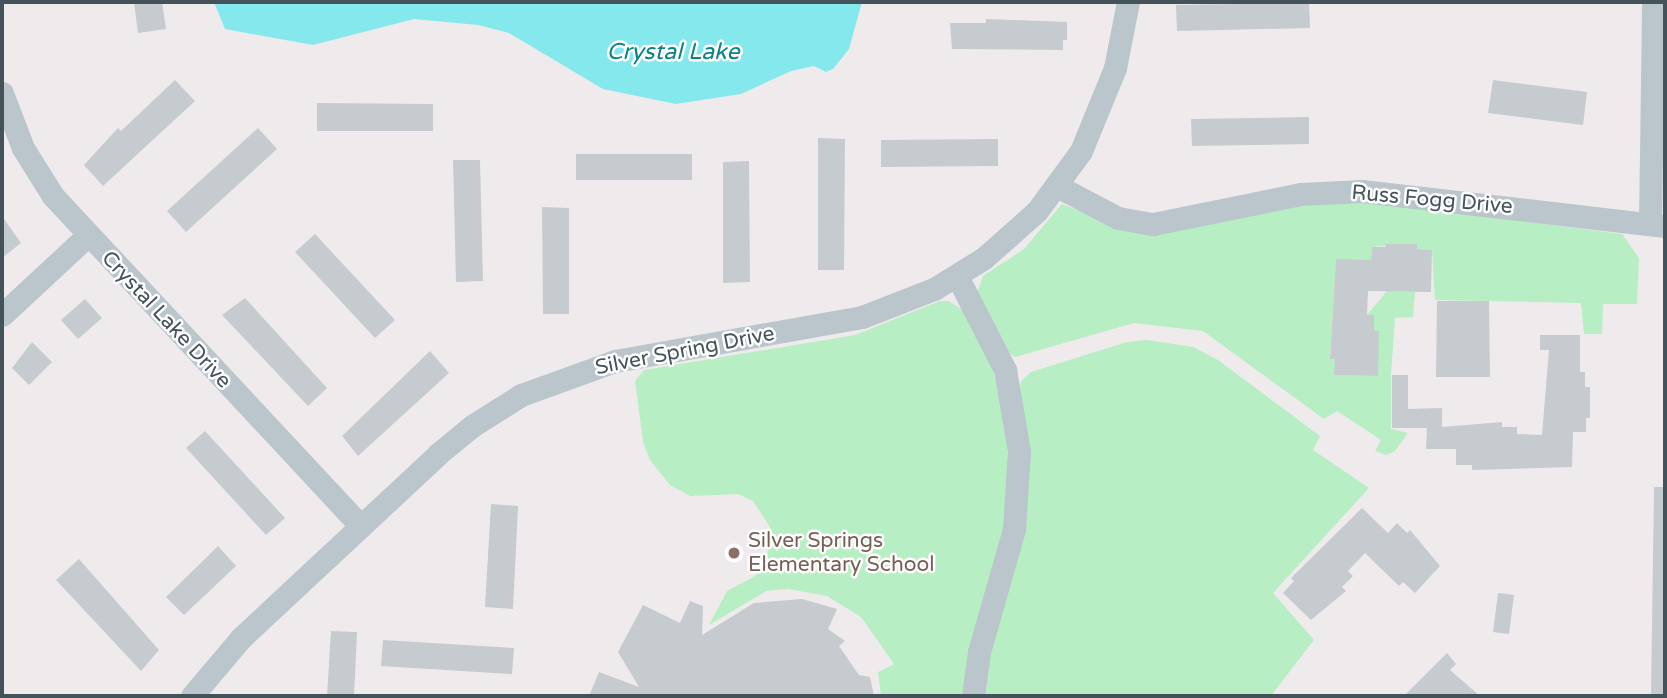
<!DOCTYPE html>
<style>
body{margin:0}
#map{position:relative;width:1667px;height:698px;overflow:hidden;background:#efebec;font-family:"Varela Round",sans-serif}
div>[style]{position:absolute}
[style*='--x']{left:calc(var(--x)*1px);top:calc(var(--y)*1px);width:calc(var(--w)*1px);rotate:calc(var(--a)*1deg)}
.green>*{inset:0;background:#b8eec3}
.water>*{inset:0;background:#85e8ec}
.building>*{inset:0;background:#c5cbcf}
.minor>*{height:23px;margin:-11.5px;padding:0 11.5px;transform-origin:11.5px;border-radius:11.5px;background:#bac6cc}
.dots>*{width:19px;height:19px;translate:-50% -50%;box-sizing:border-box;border:4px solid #fff;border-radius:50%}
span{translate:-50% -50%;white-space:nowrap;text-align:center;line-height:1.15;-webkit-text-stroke:5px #fff;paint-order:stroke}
.street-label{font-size:21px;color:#445359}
.education-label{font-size:21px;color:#785e54}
.left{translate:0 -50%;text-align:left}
.water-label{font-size:23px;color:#0c8387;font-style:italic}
.frame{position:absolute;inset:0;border:4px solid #445359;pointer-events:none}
</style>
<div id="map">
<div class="green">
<div style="clip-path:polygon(1355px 200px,1622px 234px,1639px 258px,1637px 304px,1603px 304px,1602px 334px,1584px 334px,1581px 303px,1435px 300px,1432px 250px,1417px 249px,1417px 244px,1372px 247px,1371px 260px,1336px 260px,1330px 359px,1335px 359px,1335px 375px,1373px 376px,1379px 331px,1374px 331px,1374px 315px,1367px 315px,1387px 291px,1415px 292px,1413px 317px,1395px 318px,1391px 375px,1391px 429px,1408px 433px,1395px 451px,1386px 455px,1375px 451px,1381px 440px,1337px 411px,1324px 419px,1203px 331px,1134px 323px,1015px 357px,1010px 354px,977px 293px,983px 276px,1024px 249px,1062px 204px,1112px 224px)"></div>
<div style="clip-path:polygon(940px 301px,949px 301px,963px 310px,991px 363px,1007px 428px,1009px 502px,963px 696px,881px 696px,878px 672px,894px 664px,861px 617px,827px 596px,788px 589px,766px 591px,709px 625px,727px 591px,755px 576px,767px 560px,770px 527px,753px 501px,738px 494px,690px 496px,670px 485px,650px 460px,643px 442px,635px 381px,644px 370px,855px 335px)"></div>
<div style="clip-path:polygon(1147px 340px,1193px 347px,1218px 360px,1320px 436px,1313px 450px,1369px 488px,1273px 593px,1314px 640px,1273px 693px,1276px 696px,982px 696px,1021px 381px,1031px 372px,1127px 342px)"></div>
</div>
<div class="water">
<div style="clip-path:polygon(214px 2px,862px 2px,849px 49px,833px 69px,826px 72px,814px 66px,791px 71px,741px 94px,676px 104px,603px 89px,509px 33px,478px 25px,414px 19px,313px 45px,225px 29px)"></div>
</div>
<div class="building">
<div style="clip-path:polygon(134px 2px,162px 2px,166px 29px,138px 33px)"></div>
<div style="clip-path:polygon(1309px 3px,1310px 28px,1177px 31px,1176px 5px)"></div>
<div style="clip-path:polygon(986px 19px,1067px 22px,1067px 40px,1063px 40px,1063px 50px,952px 49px,950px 23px,986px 23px)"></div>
<div style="clip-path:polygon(175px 80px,195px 101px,103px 186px,84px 165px,118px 128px,121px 131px)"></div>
<div style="clip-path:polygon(1493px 80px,1587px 92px,1583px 125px,1488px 113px)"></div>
<div style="clip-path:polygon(317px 103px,433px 104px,433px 131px,317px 131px)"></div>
<div style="clip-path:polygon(1309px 117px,1309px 144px,1192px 146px,1191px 119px)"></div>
<div style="clip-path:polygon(258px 128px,277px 149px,186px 232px,167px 211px)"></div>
<div style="clip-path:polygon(818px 138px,845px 139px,844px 270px,818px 270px)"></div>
<div style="clip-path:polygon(998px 139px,998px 166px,881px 167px,881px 140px)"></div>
<div style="clip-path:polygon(576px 154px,692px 154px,692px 180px,576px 180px)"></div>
<div style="clip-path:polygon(453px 160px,480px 160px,483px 281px,456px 282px)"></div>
<div style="clip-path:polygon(749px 161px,750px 282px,723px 283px,723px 162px)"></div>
<div style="clip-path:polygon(542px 207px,569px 208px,569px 314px,543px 314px)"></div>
<div style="clip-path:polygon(2px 216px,21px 243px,2px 258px)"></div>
<div style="clip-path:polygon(315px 234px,395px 320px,375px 338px,295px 252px)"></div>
<div style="clip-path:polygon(1386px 244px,1417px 244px,1417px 249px,1432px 250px,1431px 292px,1368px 291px,1367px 315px,1374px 315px,1374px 331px,1379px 331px,1378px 376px,1334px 375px,1335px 359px,1330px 359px,1336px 259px,1371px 260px,1372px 247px,1386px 247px)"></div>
<div style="clip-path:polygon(245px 298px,327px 388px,308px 406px,222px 315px)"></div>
<div style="clip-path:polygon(85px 299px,102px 318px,78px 339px,61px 320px)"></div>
<div style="clip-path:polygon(1437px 301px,1489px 301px,1490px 377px,1436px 377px)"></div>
<div style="clip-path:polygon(1540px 335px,1580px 335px,1580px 372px,1585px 372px,1585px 387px,1590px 387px,1590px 418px,1586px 418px,1586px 432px,1573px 432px,1572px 467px,1472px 470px,1472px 465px,1456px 465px,1456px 449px,1426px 449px,1427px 428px,1392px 428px,1392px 375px,1408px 375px,1408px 409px,1442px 408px,1442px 427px,1502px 422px,1502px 427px,1517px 427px,1517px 434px,1542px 435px,1549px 350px,1540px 350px)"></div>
<div style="clip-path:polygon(32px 342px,52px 362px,29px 385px,12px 368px)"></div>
<div style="clip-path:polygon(430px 351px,449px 373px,358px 456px,342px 436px)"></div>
<div style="clip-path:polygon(205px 431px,285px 518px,266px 535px,186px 448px)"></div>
<div style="clip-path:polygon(1654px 487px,1665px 487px,1665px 696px,1651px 696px)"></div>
<div style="clip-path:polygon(491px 504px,518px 506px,513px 609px,485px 607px)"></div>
<div style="clip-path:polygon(1362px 508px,1388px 533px,1397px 523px,1407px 533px,1410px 530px,1440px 566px,1415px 593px,1403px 582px,1399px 586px,1365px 553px,1348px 571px,1353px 576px,1342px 587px,1346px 591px,1311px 620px,1283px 593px,1294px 581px,1291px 578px)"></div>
<div style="clip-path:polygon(218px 546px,236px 566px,184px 615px,166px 597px)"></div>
<div style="clip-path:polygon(79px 559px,159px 650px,141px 671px,56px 580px)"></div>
<div style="clip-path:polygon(1498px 593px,1514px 595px,1509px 634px,1493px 632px)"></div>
<div style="clip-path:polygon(802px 599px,837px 609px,828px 629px,845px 641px,839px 646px,859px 675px,870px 677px,874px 696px,589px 696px,599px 672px,639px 687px,618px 652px,643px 605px,680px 623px,690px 601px,703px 606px,702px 635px,754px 603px)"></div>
<div style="clip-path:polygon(331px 631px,357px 632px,354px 696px,327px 696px)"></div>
<div style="clip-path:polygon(383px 640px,514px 648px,512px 674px,381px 666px)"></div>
<div style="clip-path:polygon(1447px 653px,1456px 664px,1450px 670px,1480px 696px,1404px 696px)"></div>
</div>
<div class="minor">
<div style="--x:2;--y:93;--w:59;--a:69.1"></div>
<div style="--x:23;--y:148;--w:57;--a:58"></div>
<div style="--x:53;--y:196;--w:451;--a:47"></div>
<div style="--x:1057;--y:186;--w:69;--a:27.7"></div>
<div style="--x:1118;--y:218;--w:36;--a:10"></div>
<div style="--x:1153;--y:224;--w:151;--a:-11.5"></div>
<div style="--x:1301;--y:194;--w:61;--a:-2.8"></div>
<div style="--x:1362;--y:191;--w:305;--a:6.6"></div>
<div style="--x:1650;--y:224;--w:222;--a:-89.2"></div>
<div style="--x:957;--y:276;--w:106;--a:62.9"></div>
<div style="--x:1005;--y:370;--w:82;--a:80.2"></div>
<div style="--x:1019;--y:451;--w:78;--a:93.7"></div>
<div style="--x:1014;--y:529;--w:128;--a:105.9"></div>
<div style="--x:979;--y:652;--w:44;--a:97.8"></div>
<div style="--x:2;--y:315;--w:116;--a:-42.9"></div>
<div style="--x:192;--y:696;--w:76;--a:-49.8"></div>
<div style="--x:241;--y:638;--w:270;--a:-43"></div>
<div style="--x:438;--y:454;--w:44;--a:-39.5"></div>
<div style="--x:472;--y:426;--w:58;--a:-32.3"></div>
<div style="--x:521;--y:395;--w:100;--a:-19.9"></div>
<div style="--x:615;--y:361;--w:251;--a:-10.1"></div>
<div style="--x:862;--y:317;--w:77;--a:-21.3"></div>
<div style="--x:934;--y:289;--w:59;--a:-31.8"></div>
<div style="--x:984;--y:258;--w:71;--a:-41.6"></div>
<div style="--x:1037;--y:211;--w:74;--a:-53.7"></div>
<div style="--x:1081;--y:151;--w:90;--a:-67.7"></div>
<div style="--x:1115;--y:68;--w:67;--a:-78.9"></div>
</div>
<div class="dots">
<div style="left:734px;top:553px;background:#8d6e63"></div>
</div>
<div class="street-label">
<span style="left:1432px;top:200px;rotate:5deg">Russ Fogg Drive</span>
<span style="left:166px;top:320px;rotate:47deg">Crystal Lake Drive</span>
<span style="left:685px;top:351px;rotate:-11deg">Silver Spring Drive</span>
</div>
<div class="education-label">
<span class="left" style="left:748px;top:553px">Silver Springs<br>Elementary School</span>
</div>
<div class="water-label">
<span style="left:673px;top:52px">Crystal Lake</span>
</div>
<div class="frame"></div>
</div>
